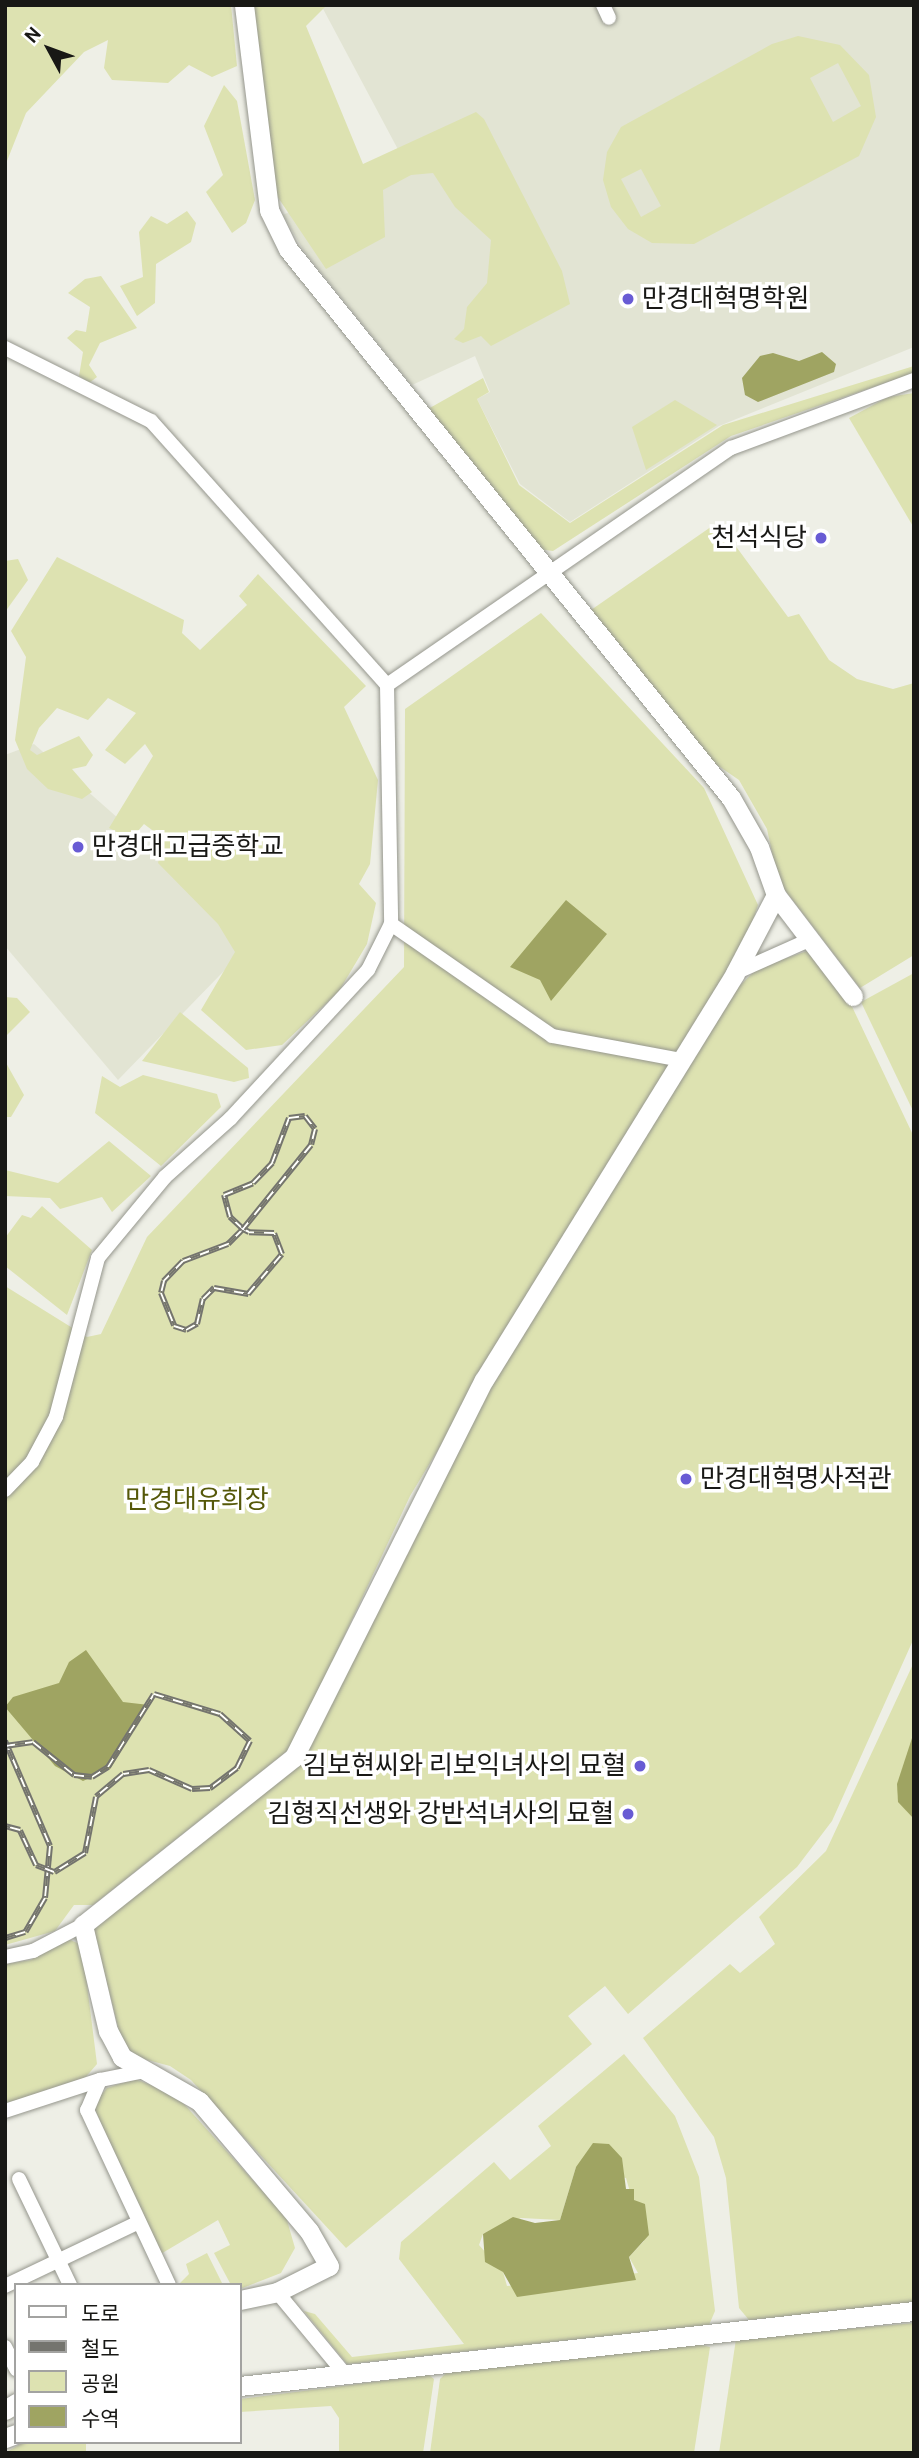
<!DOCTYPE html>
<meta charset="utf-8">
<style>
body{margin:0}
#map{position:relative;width:919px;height:2458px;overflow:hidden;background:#eeefe6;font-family:Cabin,"Noto Sans KR",sans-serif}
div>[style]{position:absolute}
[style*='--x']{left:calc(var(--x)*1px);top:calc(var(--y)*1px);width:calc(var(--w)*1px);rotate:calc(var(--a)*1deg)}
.built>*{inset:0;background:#e2e4d3}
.green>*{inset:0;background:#dde2b1}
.water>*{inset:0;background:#9fa462}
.roads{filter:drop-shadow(0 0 2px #95968d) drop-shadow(0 0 2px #95968d)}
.minor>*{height:14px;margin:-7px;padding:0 7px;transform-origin:7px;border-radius:7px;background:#fff}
.major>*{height:19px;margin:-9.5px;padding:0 9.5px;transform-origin:9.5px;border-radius:9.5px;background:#fff}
.rail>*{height:6px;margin-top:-3px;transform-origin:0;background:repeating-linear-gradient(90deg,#fff 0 10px,#74746e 0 20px);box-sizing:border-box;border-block:2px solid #74746e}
.dots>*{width:19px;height:19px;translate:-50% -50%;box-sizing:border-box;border:4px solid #fff;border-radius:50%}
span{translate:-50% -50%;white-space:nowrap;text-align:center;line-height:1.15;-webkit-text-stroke:7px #fff;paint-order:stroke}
.poi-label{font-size:26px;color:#181815}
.left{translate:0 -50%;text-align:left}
.right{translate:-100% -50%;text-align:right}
.park-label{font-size:26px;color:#555809}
.frame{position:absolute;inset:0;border:7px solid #181815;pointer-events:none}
.legend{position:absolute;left:14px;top:2283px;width:228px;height:161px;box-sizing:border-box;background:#fff;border:2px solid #a3a3a1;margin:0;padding:9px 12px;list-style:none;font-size:21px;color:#181815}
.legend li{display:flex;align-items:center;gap:14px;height:35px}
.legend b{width:35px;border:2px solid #a3a3a1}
.north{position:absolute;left:14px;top:14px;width:70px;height:70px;-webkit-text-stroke:5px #fff;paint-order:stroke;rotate:311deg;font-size:19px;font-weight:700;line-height:28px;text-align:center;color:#181815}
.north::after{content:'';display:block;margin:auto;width:24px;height:32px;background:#181815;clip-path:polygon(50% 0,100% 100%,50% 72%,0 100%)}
</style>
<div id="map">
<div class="built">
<div style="clip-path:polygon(321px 5px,914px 5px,914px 347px,719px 426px,570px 522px,520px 484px,477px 399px,490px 392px,475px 356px,412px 385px,304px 251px,283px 215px,402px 157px)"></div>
<div style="clip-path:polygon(34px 744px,255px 939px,118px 1080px,5px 946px,5px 755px)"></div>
</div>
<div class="green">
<div style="clip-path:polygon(5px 5px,231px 5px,237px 66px,212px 77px,189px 65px,168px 83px,112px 80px,104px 68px,108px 40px,84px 52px,26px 113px,5px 166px)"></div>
<div style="clip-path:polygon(249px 5px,327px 5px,306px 26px,363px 164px,476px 112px,484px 119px,562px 271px,570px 304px,491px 346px,481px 336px,463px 343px,454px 339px,464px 329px,467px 307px,487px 283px,491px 240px,455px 207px,433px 173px,411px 175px,383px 190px,385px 237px,326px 269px,275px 193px)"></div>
<div style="clip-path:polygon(evenodd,798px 36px,840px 45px,869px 75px,876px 117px,859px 156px,694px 244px,652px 243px,628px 229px,611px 207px,603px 180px,607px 152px,621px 127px,772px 44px,798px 36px,838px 63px,861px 106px,833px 122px,810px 78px,838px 63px,798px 36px,641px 169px,661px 206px,641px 217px,621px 179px,641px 169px)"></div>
<div style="clip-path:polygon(224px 85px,237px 101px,255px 200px,246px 223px,232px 233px,206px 192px,223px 175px,204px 126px)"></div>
<div style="clip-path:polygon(187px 211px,196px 223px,191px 242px,156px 264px,155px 303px,137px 316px,120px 286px,143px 277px,139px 232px,151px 216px,167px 224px)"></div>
<div style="clip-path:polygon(101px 276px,137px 328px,100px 343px,89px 365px,97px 377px,89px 383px,79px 376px,83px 352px,67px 338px,76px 330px,86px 332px,90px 307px,68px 293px,85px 279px)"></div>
<div style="clip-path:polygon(914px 366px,914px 373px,731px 436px,553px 551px,538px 549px,428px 409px,483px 378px,489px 392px,477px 399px,519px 485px,570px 523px,723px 425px)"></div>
<div style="clip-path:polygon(914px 393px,914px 528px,849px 418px,888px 397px)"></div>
<div style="clip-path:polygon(675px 400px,717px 425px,646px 470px,632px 427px)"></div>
<div style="clip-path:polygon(718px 522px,788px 617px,799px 614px,829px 660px,857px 679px,893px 689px,914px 683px,914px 955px,860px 988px,778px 881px,767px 829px,739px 780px,704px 756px,591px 610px)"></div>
<div style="clip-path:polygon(57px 557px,184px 620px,182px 633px,200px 650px,247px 605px,239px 596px,258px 574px,366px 686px,344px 707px,378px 780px,370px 864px,359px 884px,376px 903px,367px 944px,339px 991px,282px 1045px,246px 1050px,201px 1010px,235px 952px,218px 924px,158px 863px,164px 839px,144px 824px,131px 839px,109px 828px,153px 756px,145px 744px,125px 764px,105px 750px,136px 713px,108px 698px,88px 720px,57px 708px,39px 728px,30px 750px,37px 755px,79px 736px,93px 755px,86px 766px,72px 769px,92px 792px,82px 799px,48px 789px,27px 769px,15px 740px,26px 657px,11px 631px)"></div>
<div style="clip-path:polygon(18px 559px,28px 580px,5px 612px,5px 561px)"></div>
<div style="clip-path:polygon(541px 613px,704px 788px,758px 905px,745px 944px,410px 1496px,292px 1747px,93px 1905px,74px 1905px,55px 1931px,5px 1945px,5px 1286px,87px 1337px,101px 1334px,147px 1237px,404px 967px,405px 709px)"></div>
<div style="clip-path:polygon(810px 950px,847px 996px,914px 1137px,914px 1638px,832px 1821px,797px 1867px,628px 2014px,605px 1986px,568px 2016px,592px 2044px,346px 2248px,191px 2080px,170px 2066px,125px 2054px,93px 1928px,99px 1916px,298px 1767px,476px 1409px,732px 993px,758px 968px)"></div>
<div style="clip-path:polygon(914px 973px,914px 1113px,861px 1002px)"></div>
<div style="clip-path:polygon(5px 997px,17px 998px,30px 1012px,5px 1037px)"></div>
<div style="clip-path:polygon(180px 1012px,248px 1068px,249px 1078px,234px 1082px,142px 1061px)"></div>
<div style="clip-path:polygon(5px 1061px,24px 1095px,11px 1117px,5px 1117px)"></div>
<div style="clip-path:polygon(143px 1075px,217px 1094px,221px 1107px,161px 1166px,95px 1113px,102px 1076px,120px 1087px)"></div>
<div style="clip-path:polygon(109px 1141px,151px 1176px,112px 1212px,102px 1197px,60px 1209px,50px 1198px,5px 1196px,5px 1170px,58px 1183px)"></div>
<div style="clip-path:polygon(42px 1206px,92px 1250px,67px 1315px,5px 1266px,5px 1238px,22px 1215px,31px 1218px)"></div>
<div style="clip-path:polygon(914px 1662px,914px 2304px,749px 2320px,739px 2308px,726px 2178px,714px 2137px,643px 2038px,730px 1964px,740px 1973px,775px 1944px,759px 1917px,826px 1851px)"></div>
<div style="clip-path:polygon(68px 1939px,82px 1945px,97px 2064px,84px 2079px,5px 2105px,5px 1964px,31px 1960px)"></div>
<div style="clip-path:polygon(evenodd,624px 2054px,675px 2116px,699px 2177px,715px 2311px,709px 2325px,347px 2364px,304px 2311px,315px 2314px,352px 2357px,464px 2344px,399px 2259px,401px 2242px,494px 2162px,510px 2180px,551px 2146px,538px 2126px,624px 2054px,576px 2167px,626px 2178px,644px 2241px,629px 2257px,638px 2273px,507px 2286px,503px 2272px,479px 2245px,483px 2234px,521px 2218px,560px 2220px,576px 2167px)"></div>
<div style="clip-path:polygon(135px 2079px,175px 2094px,286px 2217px,295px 2248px,281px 2273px,240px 2289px,231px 2285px,214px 2253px,230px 2245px,218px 2220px,159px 2255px,93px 2105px,107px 2088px)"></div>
<div style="clip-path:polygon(207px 2253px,223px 2285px,178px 2285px,189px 2274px,186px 2264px)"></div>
<div style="clip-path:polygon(914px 2323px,914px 2453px,719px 2453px,736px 2339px)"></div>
<div style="clip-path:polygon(693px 2343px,710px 2347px,694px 2453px,430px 2453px,440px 2379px,447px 2372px)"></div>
<div style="clip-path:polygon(429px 2375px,434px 2379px,423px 2453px,339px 2453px,339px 2418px,331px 2406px,240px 2412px,240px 2399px)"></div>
<div style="clip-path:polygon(24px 2442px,86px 2442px,86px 2453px,5px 2453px)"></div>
</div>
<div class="water">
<div style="clip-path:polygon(822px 352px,836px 364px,834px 372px,758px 402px,745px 395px,742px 378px,760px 356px,773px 353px,799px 361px)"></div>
<div style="clip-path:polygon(566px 900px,607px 934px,551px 1001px,540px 980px,510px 967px)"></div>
<div style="clip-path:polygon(86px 1650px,123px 1702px,149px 1705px,110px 1769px,83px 1781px,55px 1766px,5px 1707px,13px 1697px,59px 1683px,69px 1662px)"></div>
<div style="clip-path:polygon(914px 1732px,914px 1819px,898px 1802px,897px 1784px)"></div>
<div style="clip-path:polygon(593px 2143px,609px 2144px,622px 2158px,626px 2189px,634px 2189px,634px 2200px,645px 2204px,649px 2235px,629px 2257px,636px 2280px,517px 2297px,503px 2272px,485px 2262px,483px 2234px,513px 2217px,535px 2223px,560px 2220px,576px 2167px)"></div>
</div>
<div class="roads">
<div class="minor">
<div style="--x:603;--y:5;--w:14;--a:65"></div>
<div style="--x:5;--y:348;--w:163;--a:26.6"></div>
<div style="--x:151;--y:421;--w:354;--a:48.2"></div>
<div style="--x:387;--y:685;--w:239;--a:89"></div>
<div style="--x:391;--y:924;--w:51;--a:116.6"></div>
<div style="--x:368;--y:970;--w:202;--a:132.8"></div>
<div style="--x:231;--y:1118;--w:89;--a:138.2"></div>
<div style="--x:165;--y:1177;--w:105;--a:129.6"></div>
<div style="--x:98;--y:1258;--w:164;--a:104.8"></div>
<div style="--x:56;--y:1417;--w:51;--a:118.1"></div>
<div style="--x:32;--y:1462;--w:39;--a:134"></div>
<div style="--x:387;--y:685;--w:418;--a:-34.6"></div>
<div style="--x:731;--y:448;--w:195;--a:-20.4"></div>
<div style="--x:391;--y:924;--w:196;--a:34.8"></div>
<div style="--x:552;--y:1036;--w:132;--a:10.5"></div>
<div style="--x:735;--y:973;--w:81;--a:-24"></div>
<div style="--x:5;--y:1957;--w:29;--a:-12"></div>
<div style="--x:33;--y:1951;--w:56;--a:-27.5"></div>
<div style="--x:140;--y:2072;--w:41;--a:168.7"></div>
<div style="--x:100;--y:2080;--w:33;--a:113"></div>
<div style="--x:87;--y:2110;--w:193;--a:64.9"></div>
<div style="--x:5;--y:2111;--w:100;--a:-18.1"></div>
<div style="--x:19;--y:2179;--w:118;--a:64.3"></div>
<div style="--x:5;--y:2286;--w:148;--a:-25.5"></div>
<div style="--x:277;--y:2292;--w:105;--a:50.4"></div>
<div style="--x:5;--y:2347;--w:25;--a:63"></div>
</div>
<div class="major">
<div style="--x:244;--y:5;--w:207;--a:83"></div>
<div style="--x:269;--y:210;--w:43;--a:64"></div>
<div style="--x:288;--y:249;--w:705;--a:51.1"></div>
<div style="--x:731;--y:798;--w:56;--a:60.3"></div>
<div style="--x:759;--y:847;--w:51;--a:70.5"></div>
<div style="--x:776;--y:895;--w:127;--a:52.7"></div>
<div style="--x:240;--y:2300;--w:38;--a:-12"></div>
<div style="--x:277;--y:2292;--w:58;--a:-26.6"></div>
<div style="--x:329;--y:2266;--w:40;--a:-119.7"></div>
<div style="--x:309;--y:2231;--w:170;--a:-130.2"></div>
<div style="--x:199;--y:2101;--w:89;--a:-150.3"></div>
<div style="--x:122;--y:2057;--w:30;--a:-118"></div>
<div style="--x:108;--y:2031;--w:109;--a:-103.3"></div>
<div style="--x:83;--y:1925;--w:270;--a:-38.5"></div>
<div style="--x:294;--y:1757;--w:422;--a:-63.3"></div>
<div style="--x:484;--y:1380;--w:478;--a:-58.3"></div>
<div style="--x:735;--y:973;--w:88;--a:-62.3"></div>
<div style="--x:240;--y:2386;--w:678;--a:-6.35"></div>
<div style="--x:5;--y:2410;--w:13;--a:-32"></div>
<div style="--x:5;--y:2438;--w:12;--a:-20"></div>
</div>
</div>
<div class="rail">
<div style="--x:243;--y:1229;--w:21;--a:135"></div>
<div style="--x:228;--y:1244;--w:48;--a:159.3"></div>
<div style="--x:183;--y:1261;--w:28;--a:134"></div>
<div style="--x:164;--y:1281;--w:12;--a:104"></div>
<div style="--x:161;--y:1293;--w:35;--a:68"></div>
<div style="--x:174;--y:1326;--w:13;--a:18"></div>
<div style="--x:186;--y:1330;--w:13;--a:-29"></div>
<div style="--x:197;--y:1324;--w:26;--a:-77"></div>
<div style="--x:203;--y:1299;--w:16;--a:-45"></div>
<div style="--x:214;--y:1288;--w:35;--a:10"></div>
<div style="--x:248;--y:1294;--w:52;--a:-49.6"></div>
<div style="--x:282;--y:1254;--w:22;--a:-111"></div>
<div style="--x:274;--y:1233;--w:25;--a:-178"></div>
<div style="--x:249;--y:1232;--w:7;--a:-153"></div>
<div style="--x:243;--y:1229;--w:18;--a:-137"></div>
<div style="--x:230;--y:1217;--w:23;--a:-105"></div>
<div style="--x:224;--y:1195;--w:31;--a:-22"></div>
<div style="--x:253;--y:1183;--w:28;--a:-46"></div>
<div style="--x:272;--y:1163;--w:48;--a:-69.3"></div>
<div style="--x:289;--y:1118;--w:16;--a:-7"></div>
<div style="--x:305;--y:1116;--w:16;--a:52"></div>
<div style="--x:315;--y:1129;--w:16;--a:104"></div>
<div style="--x:311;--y:1145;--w:108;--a:129"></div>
<div style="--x:5;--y:1741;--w:114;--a:66.8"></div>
<div style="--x:50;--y:1846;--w:52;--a:95.5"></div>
<div style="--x:45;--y:1898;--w:39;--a:120"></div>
<div style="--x:25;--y:1932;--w:21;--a:163"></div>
<div style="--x:5;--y:1746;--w:28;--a:-8"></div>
<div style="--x:33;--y:1742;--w:53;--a:38.8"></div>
<div style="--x:74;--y:1775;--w:18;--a:6"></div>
<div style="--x:92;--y:1777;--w:19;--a:-32"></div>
<div style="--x:108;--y:1767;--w:86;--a:-57.8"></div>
<div style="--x:154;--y:1694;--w:69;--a:16.9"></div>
<div style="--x:220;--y:1714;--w:40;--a:42"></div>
<div style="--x:250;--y:1741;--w:30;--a:116"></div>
<div style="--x:237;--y:1768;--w:34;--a:143"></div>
<div style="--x:210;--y:1788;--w:18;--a:177"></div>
<div style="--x:192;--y:1789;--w:47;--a:-156.2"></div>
<div style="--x:149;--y:1770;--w:26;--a:171"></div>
<div style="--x:123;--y:1774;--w:35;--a:140"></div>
<div style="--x:96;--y:1797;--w:57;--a:101.1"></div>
<div style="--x:85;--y:1853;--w:36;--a:148"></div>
<div style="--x:54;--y:1872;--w:19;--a:-159"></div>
<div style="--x:36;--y:1865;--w:38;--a:-115"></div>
<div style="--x:20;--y:1830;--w:16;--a:-165"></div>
</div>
<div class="dots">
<div style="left:628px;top:299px;background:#685bd4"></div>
<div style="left:821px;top:538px;background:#685bd4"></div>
<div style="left:78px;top:847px;background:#685bd4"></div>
<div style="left:686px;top:1479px;background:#685bd4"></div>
<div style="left:640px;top:1766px;background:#685bd4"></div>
<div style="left:628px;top:1814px;background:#685bd4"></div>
</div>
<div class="poi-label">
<span class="left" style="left:642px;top:299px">만경대혁명학원</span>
<span class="right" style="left:807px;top:538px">천석식당</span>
<span class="left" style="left:92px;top:847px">만경대고급중학교</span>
<span class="left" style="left:700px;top:1479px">만경대혁명사적관</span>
<span class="right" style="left:626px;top:1766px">김보현씨와 리보익녀사의 묘혈</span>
<span class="right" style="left:614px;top:1814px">김형직선생와 강반석녀사의 묘혈</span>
</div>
<div class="park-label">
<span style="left:197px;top:1500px">만경대유희장</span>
</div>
<div class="frame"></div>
<ul class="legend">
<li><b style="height:9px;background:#fff"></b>도로</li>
<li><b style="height:9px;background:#74746e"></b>철도</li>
<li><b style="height:19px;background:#dde2b1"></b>공원</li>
<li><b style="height:19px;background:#9fa462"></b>수역</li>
</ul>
<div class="north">N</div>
</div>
